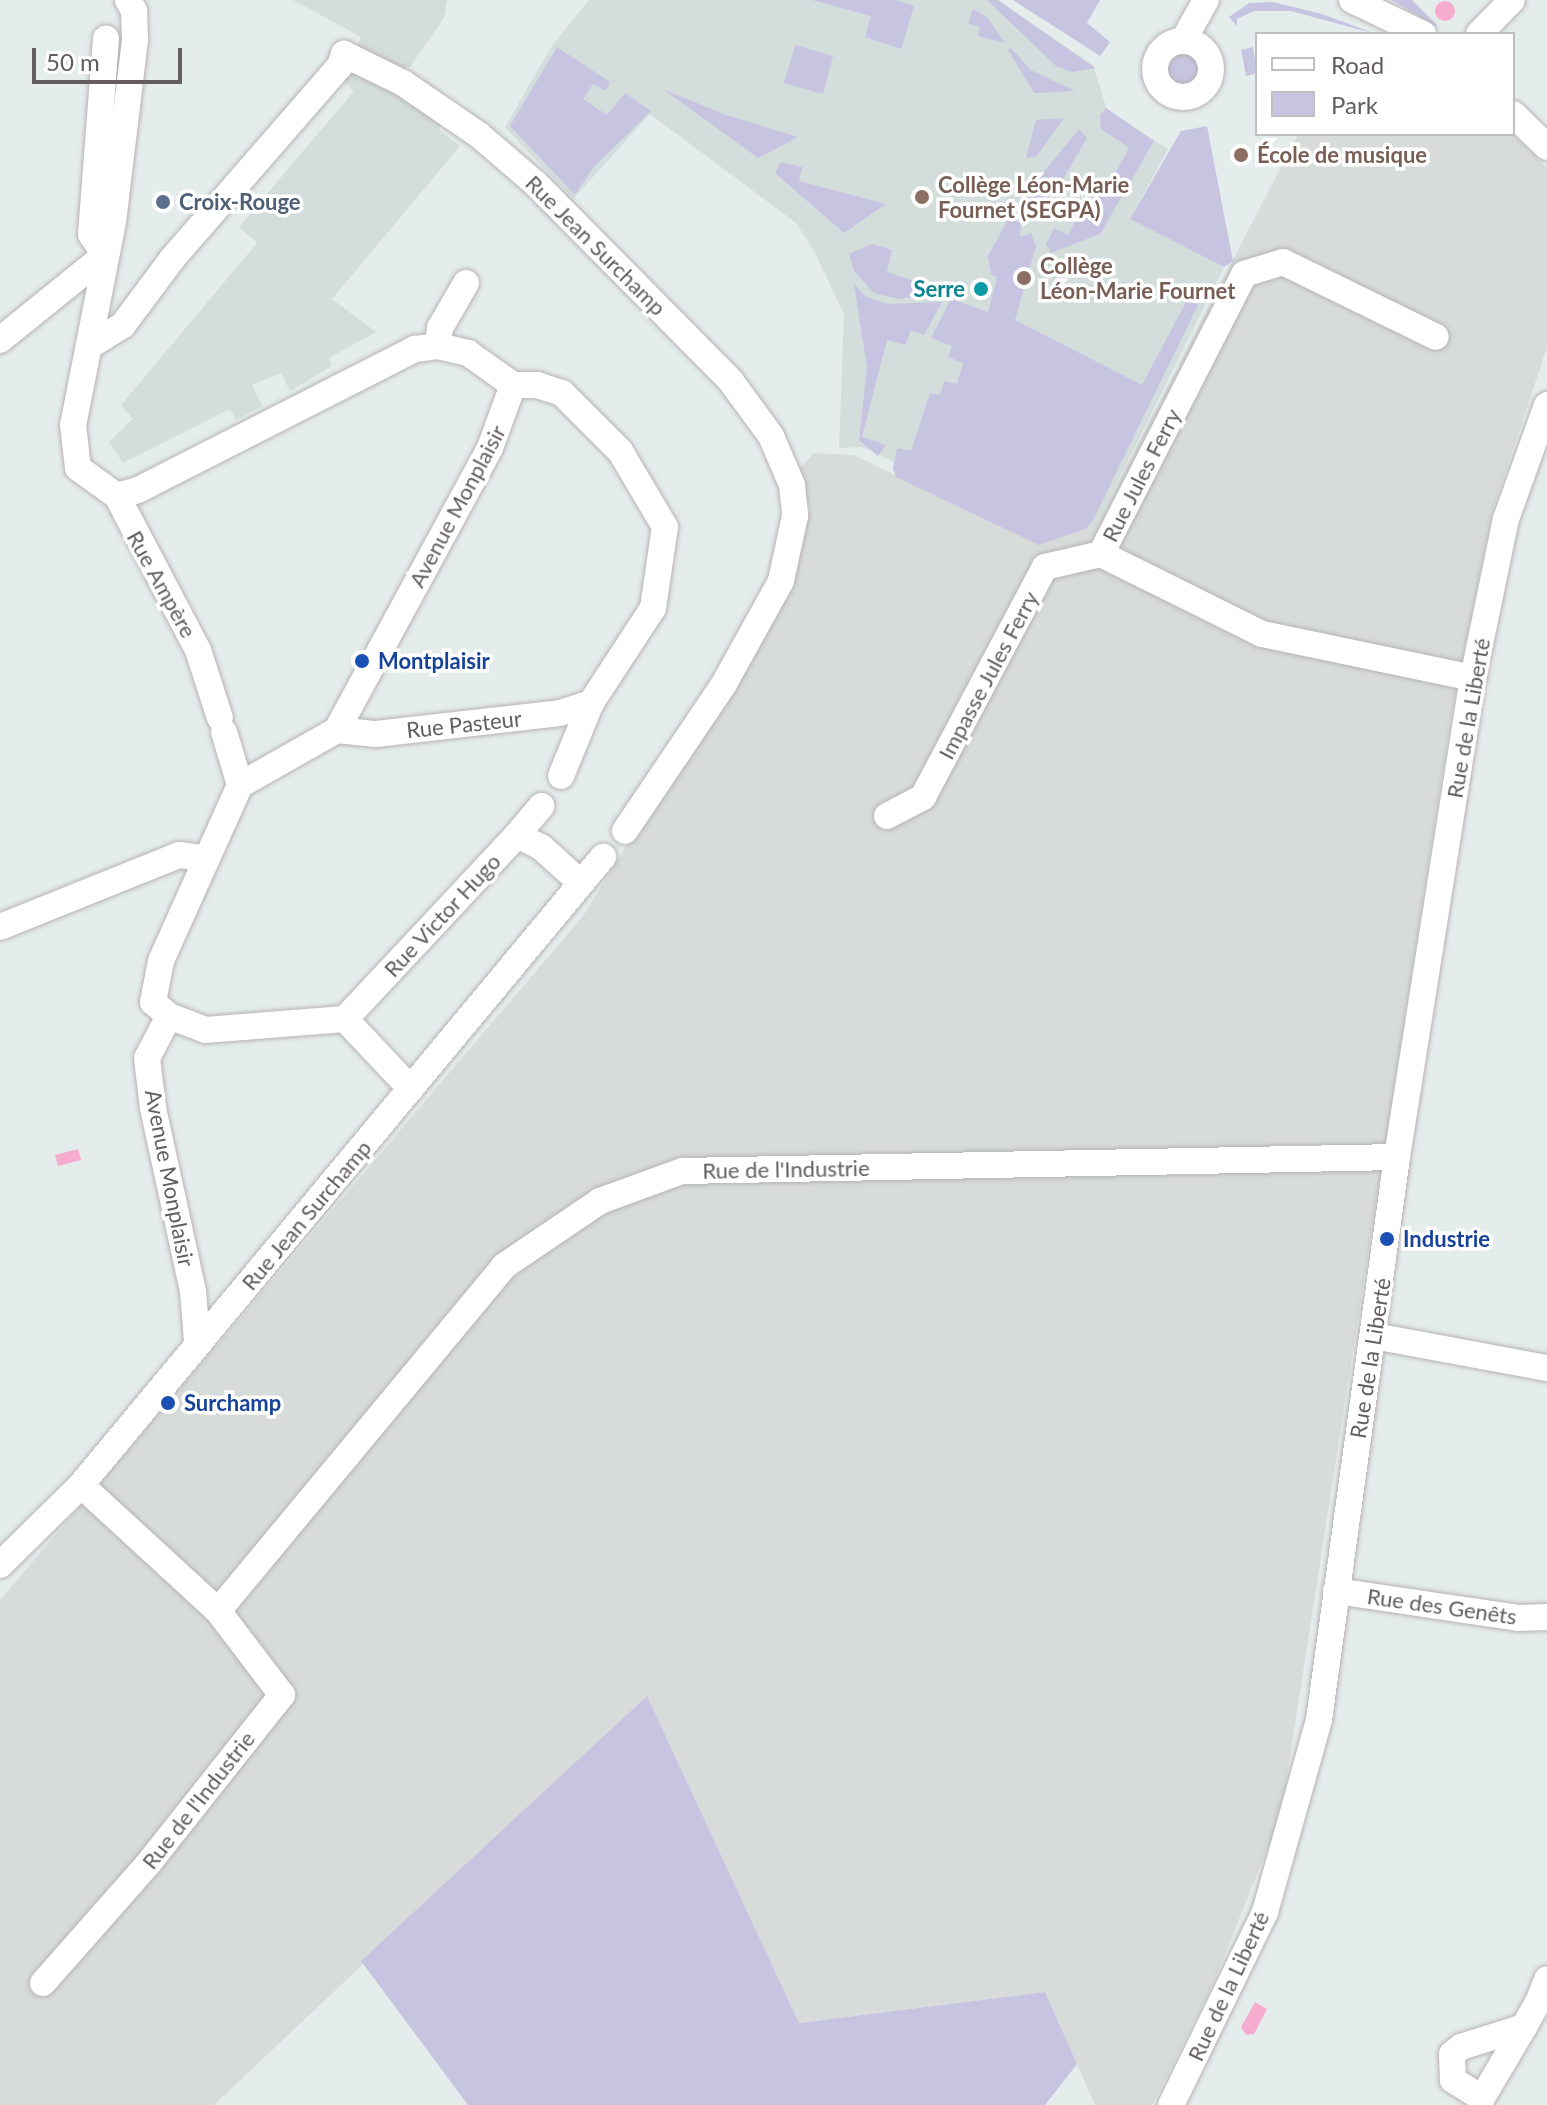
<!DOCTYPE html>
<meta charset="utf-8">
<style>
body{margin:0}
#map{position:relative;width:1547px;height:2105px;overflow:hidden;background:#e5edec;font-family:Lato,sans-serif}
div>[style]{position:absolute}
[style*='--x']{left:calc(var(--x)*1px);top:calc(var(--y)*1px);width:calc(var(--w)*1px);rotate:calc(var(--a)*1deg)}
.industrial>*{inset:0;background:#d7dcdb}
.education>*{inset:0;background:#d3dddb}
.green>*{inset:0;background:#c7c4e2}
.round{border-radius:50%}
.water>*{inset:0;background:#f6acce}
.roads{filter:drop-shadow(0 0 2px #b8b2b4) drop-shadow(0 0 2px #b8b2b4)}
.minor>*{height:26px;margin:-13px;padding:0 13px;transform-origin:13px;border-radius:13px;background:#fff}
.minor>.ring{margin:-13px;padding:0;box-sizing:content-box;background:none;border:26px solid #fff;border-radius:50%}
.dots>*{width:22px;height:22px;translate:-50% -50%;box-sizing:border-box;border:4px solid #fff;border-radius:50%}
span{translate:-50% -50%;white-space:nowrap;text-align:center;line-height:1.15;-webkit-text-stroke:7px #fff;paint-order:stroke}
.education-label{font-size:22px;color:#785e54;font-weight:700}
.left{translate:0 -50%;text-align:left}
.service-label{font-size:22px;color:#4e5e75;font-weight:700}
.street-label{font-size:22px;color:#635d5f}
.culture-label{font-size:22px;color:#0d838f;font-weight:700}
.right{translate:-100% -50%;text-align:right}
.transit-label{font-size:22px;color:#164399;font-weight:700}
.legend{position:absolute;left:1255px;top:32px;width:260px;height:104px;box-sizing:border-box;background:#fff;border:2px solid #c1bebf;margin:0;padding:10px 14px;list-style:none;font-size:24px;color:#635d5f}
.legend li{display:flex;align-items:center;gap:16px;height:40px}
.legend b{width:40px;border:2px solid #c1bebf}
.scale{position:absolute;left:32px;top:48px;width:150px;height:36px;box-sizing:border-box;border:4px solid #635d5f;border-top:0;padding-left:10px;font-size:24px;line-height:28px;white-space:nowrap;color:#635d5f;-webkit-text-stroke:6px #fff;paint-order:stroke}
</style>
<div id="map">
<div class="industrial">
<div style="clip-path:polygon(1298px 134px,1512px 134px,1547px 168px,1547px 347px,1492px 513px,1452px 712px,1281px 1815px,1212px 1986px,1152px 2105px,1095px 2105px,1045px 1992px,799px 2023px,647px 1696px,214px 2105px,0 2105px,0 1600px,583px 916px,789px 582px,810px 509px,799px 469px,814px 453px,854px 455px,1039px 545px,1096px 525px)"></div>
</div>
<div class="education">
<div style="clip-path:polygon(293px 0,447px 0,444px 18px,410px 67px,386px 70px,356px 49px,361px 37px)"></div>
<div style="clip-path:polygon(589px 0,996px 0,1093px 65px,1107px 110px,1168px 149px,1130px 219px,1224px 267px,1096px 525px,1039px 545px,896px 477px,894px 462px,862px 447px,839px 448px,844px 314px,814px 251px,796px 223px,650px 114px,573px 199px,505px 127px,553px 44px)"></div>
<div style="clip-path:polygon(354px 65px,442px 124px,438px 129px,460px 146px,332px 299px,376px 332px,329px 358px,332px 366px,290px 391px,281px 373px,252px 385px,262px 406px,236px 420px,230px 409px,123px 463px,109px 442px,133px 419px,121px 405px,257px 243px,239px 227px,354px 91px,340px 78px)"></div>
</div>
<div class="green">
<div style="clip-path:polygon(812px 0,895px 0,914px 6px,901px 49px,865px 37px,871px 16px)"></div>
<div style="clip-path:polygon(987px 0,998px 0,1095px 68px,1072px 72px,1056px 66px)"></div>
<div style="clip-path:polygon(1013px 0,1100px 0,1087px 23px,1110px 42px,1100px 56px)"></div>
<div style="clip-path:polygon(1391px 0,1412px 0,1437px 25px,1436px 26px)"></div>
<div style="clip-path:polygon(1273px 2px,1322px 14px,1376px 34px,1291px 11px,1254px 11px,1237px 19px,1237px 26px,1229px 17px,1249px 3px)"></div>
<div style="clip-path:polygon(973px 9px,987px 17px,1005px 43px,978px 36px,980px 27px,968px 23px)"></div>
<div style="clip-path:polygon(795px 45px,833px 56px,823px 94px,784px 83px)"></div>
<div style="clip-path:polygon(557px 47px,610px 82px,605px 91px,593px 84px,583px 99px,607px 115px,625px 93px,651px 111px,593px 168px,575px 195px,510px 126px)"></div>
<div style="clip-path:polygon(1253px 47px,1257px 73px,1246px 76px,1241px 50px)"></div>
<div style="clip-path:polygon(1011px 48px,1031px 70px,1075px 91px,1034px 93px,1008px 50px)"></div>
<div class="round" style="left:1168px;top:51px;width:34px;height:34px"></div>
<div style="clip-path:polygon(663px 89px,726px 115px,798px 137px,758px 158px)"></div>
<div style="clip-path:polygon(1106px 108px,1154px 141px,1100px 234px,1051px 253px,1046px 244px,1054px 228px,1068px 235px,1097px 177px,1110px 183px,1129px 148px,1101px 129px,1100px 115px)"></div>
<div style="clip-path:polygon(1064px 118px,1036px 157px,1026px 158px,1036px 120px)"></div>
<div style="clip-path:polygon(1207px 126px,1233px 261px,1224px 267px,1130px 219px,1181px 131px)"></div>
<div style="clip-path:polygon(1079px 129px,1087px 138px,1039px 220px,1015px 207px)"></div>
<div style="clip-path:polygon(781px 162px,802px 167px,799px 181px,886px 204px,844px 233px,775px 173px)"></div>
<div style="clip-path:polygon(1009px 218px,1021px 224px,1020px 237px,1031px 233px,1036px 246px,1015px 320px,1142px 385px,1187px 300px,1198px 305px,1094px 518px,1086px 529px,1039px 545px,896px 477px,893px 468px,897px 448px,911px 451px,930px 393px,940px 395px,944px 381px,957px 384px,963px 363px,948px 357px,952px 346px,931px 338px,951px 299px,988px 312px,997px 277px,991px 274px,988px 256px)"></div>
<div style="clip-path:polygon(872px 244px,892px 250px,887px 272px,946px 292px,898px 299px,874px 293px,854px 271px,849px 254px)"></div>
<div style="clip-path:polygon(854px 284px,866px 297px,888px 304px,942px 302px,924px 335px,911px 330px,905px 345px,887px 340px,862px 437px,886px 445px,878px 456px,859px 440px,867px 368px)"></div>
<div style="clip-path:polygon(647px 1696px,799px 2023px,1045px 1992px,1077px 2064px,1045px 2105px,468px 2105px,361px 1961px)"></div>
</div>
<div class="water">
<div class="round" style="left:1435px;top:1px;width:20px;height:20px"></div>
<div style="clip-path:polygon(78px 1149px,81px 1160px,58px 1166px,55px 1155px)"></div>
<div style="clip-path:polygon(1255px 2002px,1267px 2009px,1254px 2034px,1246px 2035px,1241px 2027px)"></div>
</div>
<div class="roads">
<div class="minor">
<div style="--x:128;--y:0;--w:13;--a:61"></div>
<div style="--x:134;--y:11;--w:29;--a:88"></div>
<div style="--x:135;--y:40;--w:183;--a:96.9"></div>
<div style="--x:113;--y:222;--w:207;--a:101.1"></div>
<div style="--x:73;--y:425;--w:43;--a:83.4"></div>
<div style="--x:78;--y:468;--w:48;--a:35.7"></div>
<div style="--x:117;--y:496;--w:22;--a:-16"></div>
<div style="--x:138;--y:490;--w:311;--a:-27"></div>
<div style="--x:415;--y:349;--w:23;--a:-7"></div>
<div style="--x:438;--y:346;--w:31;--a:13"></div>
<div style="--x:468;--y:353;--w:55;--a:35.4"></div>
<div style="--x:513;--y:385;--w:67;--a:110.1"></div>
<div style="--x:490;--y:448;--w:321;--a:118.5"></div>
<div style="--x:337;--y:730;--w:112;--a:150.4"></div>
<div style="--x:240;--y:785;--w:193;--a:114.2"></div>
<div style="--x:161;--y:961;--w:42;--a:101"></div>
<div style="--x:153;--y:1002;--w:21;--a:41"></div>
<div style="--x:169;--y:1016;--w:47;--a:117.6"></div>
<div style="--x:147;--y:1058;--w:50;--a:83.2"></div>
<div style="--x:153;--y:1108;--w:187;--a:77.7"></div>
<div style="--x:193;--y:1291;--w:50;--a:85.4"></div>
<div style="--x:1352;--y:0;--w:79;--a:25.6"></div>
<div style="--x:1479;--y:34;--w:47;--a:-45.9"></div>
<div class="ring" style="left:1155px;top:41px;width:30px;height:30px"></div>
<div style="--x:1183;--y:41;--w:47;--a:-60.7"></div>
<div style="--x:1513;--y:114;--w:47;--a:44.1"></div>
<div style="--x:0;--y:340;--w:135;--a:-39"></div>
<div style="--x:105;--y:255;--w:25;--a:-124"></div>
<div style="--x:91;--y:234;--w:196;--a:-85.6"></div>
<div style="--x:91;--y:345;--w:38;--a:-32"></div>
<div style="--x:123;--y:325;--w:82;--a:-53.4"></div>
<div style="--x:172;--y:259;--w:256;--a:-49"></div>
<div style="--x:340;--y:66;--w:13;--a:-72"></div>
<div style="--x:344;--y:54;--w:66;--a:26.2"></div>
<div style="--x:403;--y:83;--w:92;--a:34.4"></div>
<div style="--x:479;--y:135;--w:75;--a:40.7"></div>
<div style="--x:536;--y:184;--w:276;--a:45.3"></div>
<div style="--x:730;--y:380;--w:69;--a:53.8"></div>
<div style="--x:771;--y:436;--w:53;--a:66.8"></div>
<div style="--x:792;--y:485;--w:31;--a:84"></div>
<div style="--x:795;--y:516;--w:66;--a:102.2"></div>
<div style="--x:781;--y:581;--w:118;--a:119"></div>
<div style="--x:724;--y:684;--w:177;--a:124"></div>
<div style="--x:438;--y:346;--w:18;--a:-84"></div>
<div style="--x:440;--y:328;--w:52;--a:-60"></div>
<div style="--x:117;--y:496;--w:174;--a:62.3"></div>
<div style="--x:198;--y:650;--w:71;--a:72.1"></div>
<div style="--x:1101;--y:554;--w:314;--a:-62.9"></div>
<div style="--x:1244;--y:274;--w:41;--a:-17.1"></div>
<div style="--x:1283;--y:262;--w:170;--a:26.1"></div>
<div style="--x:1101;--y:554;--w:180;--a:26.4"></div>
<div style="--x:1262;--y:634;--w:216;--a:11.8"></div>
<div style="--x:337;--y:730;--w:39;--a:6"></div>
<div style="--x:376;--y:734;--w:185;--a:-6.5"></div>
<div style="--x:560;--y:713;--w:33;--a:-18"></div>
<div style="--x:591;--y:703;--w:113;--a:-56.9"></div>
<div style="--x:653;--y:608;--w:82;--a:-81.6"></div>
<div style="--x:665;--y:527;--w:88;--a:-120.6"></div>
<div style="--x:620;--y:451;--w:82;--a:-135"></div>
<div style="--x:562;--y:393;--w:25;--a:-162"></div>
<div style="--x:538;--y:385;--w:25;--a:180"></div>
<div style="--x:224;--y:732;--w:55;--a:73.2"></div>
<div style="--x:561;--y:776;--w:79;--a:-67.7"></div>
<div style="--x:887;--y:816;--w:41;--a:-27.8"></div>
<div style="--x:923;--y:797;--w:260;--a:-62.1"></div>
<div style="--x:1045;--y:567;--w:57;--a:-13.1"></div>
<div style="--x:517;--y:835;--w:38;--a:-50"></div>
<div style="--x:0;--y:927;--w:193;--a:-21.9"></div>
<div style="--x:179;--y:855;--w:25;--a:7"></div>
<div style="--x:169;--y:1016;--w:39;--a:21"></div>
<div style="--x:205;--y:1030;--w:140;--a:-4.5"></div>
<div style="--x:345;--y:1019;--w:96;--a:46.7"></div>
<div style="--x:345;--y:1019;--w:252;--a:-46.9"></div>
<div style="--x:517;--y:835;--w:27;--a:27"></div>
<div style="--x:541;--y:847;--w:54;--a:42"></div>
<div style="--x:1374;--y:1336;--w:176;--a:10.5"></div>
<div style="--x:81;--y:1485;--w:186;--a:42.6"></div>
<div style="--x:218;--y:1611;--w:448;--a:-50.3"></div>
<div style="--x:504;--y:1266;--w:116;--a:-34.1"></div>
<div style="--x:600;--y:1201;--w:87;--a:-20.1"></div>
<div style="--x:682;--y:1171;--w:715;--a:-1.12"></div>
<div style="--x:0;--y:1565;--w:114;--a:-44.6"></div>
<div style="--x:81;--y:1485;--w:817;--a:-50.27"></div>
<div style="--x:1336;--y:1591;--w:184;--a:8.4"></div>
<div style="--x:1518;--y:1618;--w:29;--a:-2"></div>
<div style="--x:43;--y:1983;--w:159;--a:-48.6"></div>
<div style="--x:148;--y:1864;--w:216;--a:-51.6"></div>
<div style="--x:282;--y:1695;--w:106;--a:-127.3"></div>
<div style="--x:1524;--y:2027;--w:66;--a:162.4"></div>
<div style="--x:1461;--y:2047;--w:11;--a:142"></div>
<div style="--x:1452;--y:2054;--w:26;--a:88"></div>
<div style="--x:1453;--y:2080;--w:34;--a:32"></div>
<div style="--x:1482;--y:2098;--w:82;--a:-59.4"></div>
<div style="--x:1524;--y:2027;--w:31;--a:-61"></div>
<div style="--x:1539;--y:2000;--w:22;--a:-69"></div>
<div style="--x:1171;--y:2105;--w:215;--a:-64"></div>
<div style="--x:1265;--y:1912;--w:199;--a:-74.3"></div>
<div style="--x:1319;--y:1720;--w:568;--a:-82.11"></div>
<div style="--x:1397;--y:1157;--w:485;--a:-81"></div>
<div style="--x:1473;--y:678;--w:162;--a:-78.3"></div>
<div style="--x:1506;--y:519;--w:121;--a:-70.2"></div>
</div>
</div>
<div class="dots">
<div style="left:1241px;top:155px;background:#8d6e63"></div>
<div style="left:922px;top:197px;background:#8d6e63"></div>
<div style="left:163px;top:202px;background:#5c6f8a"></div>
<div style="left:1024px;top:278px;background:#8d6e63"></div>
<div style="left:981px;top:289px;background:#0f9aa8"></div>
<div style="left:362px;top:661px;background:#1a4fb4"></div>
<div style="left:1387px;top:1239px;background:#1a4fb4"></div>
<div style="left:168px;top:1403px;background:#1a4fb4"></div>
</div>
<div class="education-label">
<span class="left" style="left:1257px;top:155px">École de musique</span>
<span class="left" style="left:938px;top:197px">Collège Léon-Marie<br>Fournet (SEGPA)</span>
<span class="left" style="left:1040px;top:278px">Collège<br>Léon-Marie Fournet</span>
</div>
<div class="service-label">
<span class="left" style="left:179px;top:202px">Croix-Rouge</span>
</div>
<div class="street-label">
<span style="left:596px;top:245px;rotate:45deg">Rue Jean Surchamp</span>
<span style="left:1141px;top:475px;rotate:-63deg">Rue Jules Ferry</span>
<span style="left:457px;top:506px;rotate:-62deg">Avenue Monplaisir</span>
<span style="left:162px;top:584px;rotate:61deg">Rue Ampère</span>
<span style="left:988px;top:675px;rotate:-62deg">Impasse Jules Ferry</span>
<span style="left:1468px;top:718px;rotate:-80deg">Rue de la Liberté</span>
<span style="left:464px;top:724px;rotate:-6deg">Rue Pasteur</span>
<span style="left:442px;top:915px;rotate:-47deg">Rue Victor Hugo</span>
<span style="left:786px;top:1169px;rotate:-1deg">Rue de l'Industrie</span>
<span style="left:170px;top:1178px;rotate:79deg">Avenue Monplaisir</span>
<span style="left:306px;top:1215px;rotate:-50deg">Rue Jean Surchamp</span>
<span style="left:1370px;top:1358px;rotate:-81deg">Rue de la Liberté</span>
<span style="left:1442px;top:1606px;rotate:8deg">Rue des Genêts</span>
<span style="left:198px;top:1800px;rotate:-52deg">Rue de l'Industrie</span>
<span style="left:1228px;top:1986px;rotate:-65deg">Rue de la Liberté</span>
</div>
<div class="culture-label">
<span class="right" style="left:965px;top:289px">Serre</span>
</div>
<div class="transit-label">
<span class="left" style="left:378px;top:661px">Montplaisir</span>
<span class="left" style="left:1403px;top:1239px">Industrie</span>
<span class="left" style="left:184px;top:1403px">Surchamp</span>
</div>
<ul class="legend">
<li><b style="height:10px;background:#fff"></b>Road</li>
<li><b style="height:22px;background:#c7c4e2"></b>Park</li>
</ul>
<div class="scale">50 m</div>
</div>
